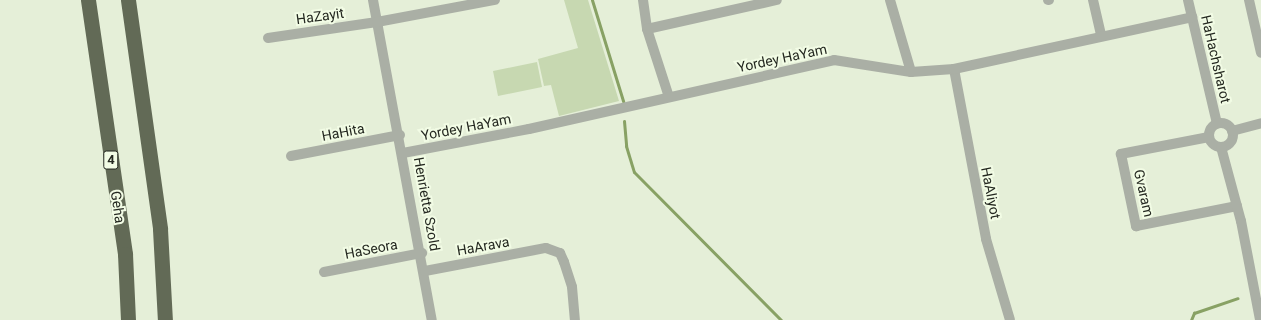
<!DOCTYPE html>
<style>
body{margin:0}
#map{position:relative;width:1261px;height:320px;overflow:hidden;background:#e5efd8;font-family:Roboto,sans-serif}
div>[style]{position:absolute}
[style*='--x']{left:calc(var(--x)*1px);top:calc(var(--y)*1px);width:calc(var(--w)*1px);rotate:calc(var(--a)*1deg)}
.green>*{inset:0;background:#c7d8b1}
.stream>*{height:3px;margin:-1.5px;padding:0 1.5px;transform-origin:1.5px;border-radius:1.5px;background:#88a164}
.minor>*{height:10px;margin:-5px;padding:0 5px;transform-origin:5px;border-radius:5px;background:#aaafa5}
.minor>.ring{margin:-5px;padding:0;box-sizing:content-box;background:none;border:10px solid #aaafa5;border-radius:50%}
.highway>*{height:15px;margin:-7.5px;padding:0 7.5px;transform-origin:7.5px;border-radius:7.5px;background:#626a56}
span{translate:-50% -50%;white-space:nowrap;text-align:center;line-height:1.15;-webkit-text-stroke:4px #f2fce5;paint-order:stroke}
.shield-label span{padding:1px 3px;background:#f2fce5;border:1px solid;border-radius:3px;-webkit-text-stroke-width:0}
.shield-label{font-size:13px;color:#242820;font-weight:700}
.street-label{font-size:14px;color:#242820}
</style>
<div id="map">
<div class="green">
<div style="clip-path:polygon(564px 0,588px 0,619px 101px,559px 116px,551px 85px,544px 86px,538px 59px,578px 48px)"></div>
<div style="clip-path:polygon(537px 62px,542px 87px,498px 96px,493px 71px)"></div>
</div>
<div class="stream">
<div style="--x:592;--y:0;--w:106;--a:72.9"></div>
<div style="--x:624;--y:121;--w:25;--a:85"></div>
<div style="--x:626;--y:146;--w:27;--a:73"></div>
<div style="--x:634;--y:172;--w:209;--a:45.2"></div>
<div style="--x:1191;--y:320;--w:8;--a:-67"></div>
<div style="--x:1194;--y:313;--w:46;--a:-18.8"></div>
</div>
<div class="minor">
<div style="--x:373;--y:0;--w:325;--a:79.6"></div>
<div style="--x:643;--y:0;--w:29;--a:82"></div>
<div style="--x:647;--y:29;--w:71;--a:72.1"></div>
<div style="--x:890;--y:0;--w:75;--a:73.7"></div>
<div style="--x:1048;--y:0;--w:1;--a:0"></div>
<div style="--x:1093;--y:0;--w:37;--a:77"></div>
<div style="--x:1188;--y:0;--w:127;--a:76.8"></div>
<div style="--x:1249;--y:0;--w:54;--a:77.2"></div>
<div style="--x:647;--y:29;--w:133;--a:-12.6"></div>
<div style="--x:268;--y:38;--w:110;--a:-8.4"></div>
<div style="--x:377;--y:22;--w:120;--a:-10.6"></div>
<div style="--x:954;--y:69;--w:173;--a:79.3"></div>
<div style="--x:986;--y:239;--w:84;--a:73.5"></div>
<div class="ring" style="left:1209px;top:123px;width:14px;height:14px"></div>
<div style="--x:1232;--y:131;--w:30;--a:-15"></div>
<div style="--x:1209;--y:137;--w:90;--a:169.1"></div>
<div style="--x:1121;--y:154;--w:74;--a:78.2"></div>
<div style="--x:1136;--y:226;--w:103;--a:-11.2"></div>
<div style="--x:1221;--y:147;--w:77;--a:74.9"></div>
<div style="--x:1241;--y:221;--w:101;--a:79.1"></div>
<div style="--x:403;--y:153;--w:128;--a:-10.8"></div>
<div style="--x:529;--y:129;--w:313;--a:-12.7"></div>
<div style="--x:834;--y:60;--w:78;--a:8.9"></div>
<div style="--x:911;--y:72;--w:43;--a:-4"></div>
<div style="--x:954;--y:69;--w:244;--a:-12.3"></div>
<div style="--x:291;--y:156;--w:111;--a:-10.9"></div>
<div style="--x:425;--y:271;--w:123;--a:-10.8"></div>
<div style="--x:546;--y:248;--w:15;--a:20"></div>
<div style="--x:560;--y:253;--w:10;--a:66"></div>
<div style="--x:564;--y:262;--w:26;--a:72"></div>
<div style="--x:572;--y:287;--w:33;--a:85"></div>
<div style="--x:324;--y:272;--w:100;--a:-11"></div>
</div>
<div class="highway">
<div style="--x:88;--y:0;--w:257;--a:81.7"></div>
<div style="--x:125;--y:254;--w:66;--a:87.4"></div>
<div style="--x:128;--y:0;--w:231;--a:82"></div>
<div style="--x:160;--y:229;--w:91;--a:86.9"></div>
</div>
<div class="shield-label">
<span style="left:111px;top:160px">4</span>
</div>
<div class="street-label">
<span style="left:320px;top:16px;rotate:-8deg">HaZayit</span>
<span style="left:782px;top:58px;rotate:-12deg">Yordey HaYam</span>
<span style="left:1216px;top:59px;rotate:77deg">HaHachsharot</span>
<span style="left:466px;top:127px;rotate:-11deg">Yordey HaYam</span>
<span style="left:343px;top:132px;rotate:-11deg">HaHita</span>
<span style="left:991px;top:193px;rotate:79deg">HaAliyot</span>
<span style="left:1144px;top:193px;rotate:77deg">Gvaram</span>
<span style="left:427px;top:204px;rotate:80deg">Henrietta Szold</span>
<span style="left:118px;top:207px;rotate:82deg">Geha</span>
<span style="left:483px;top:246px;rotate:-10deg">HaArava</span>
<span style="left:371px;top:249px;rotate:-11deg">HaSeora</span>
</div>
</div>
